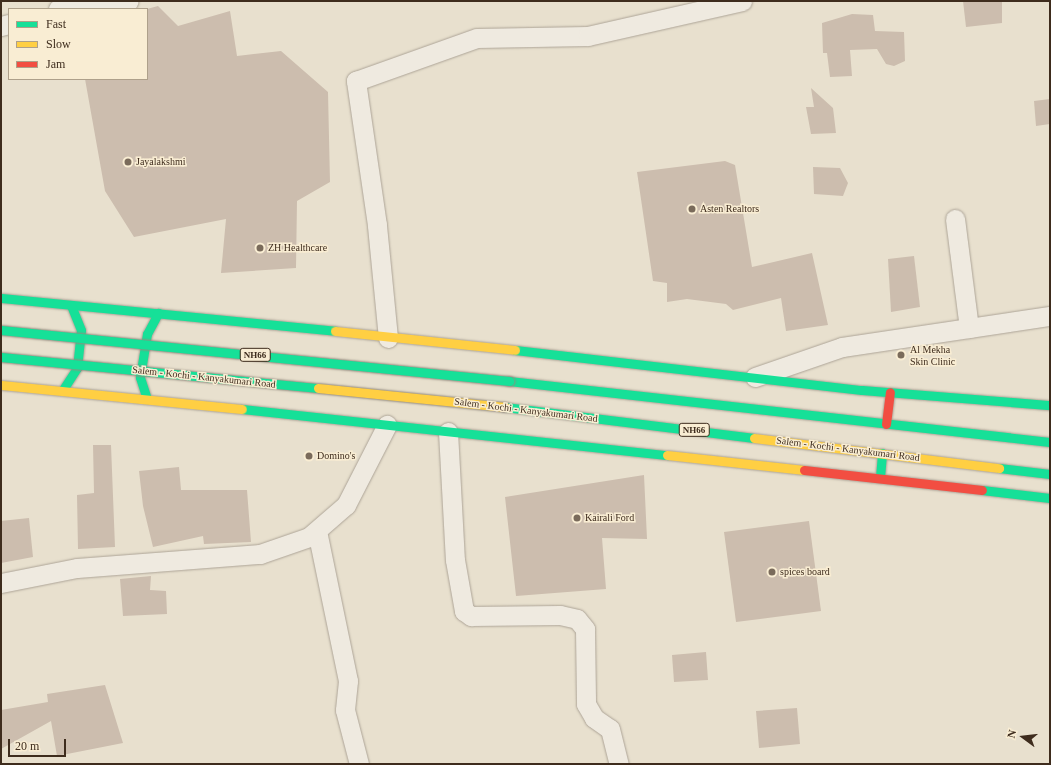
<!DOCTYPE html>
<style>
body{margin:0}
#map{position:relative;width:1051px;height:765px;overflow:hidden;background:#e8e0ce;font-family:"Times New Roman",serif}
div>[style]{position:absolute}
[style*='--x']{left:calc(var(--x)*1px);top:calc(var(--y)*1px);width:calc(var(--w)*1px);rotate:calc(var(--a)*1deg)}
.building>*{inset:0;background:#ccbdae}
.roads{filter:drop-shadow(0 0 1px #ada497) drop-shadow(0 0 1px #ada497)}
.street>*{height:19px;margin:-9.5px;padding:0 9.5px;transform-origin:9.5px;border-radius:9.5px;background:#efeae0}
.fast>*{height:9px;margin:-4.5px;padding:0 4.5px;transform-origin:4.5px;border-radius:4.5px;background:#16e098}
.slow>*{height:9px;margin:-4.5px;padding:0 4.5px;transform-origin:4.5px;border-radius:4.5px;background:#ffcf43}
.jam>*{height:9px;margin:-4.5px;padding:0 4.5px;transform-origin:4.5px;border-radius:4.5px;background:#f24e42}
.bridges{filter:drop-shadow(0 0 1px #938a7e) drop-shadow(0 0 1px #938a7e)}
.fast-bridge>*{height:9px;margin:-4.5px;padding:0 4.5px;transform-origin:4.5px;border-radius:4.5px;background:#16e098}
.slow-bridge>*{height:9px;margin:-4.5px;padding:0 4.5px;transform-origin:4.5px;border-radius:4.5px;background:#ffcf43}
.dots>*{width:11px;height:11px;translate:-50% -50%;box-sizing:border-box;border:2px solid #f9edd3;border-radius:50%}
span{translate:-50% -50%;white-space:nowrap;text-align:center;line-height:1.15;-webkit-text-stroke:3px #f9edd3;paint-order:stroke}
.shield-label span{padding:1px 3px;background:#f9edd3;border:1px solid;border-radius:3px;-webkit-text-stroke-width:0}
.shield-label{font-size:9px;color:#3e2c1d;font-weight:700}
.poi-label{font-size:10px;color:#3e2c1d}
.left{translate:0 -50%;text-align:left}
.street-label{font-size:10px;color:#3e2c1d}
.frame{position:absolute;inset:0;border:2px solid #3e2c1d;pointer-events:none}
.legend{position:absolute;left:8px;top:8px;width:140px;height:72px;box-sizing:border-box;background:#f9edd3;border:1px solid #aea08a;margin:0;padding:5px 7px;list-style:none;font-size:12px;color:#3e2c1d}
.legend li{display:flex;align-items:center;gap:8px;height:20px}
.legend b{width:20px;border:1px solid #aea08a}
.north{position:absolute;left:1003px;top:717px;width:40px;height:40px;-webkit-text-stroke:3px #f9edd3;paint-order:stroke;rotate:285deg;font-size:11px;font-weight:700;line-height:16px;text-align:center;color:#3e2c1d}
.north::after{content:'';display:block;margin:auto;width:14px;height:18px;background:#3e2c1d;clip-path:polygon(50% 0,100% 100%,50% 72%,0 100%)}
.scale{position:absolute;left:8px;top:739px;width:58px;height:18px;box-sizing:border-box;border:2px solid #3e2c1d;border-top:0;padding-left:5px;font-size:12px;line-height:14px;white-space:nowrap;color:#3e2c1d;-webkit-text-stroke:3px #f9edd3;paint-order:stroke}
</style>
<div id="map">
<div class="building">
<div style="clip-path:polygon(963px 1px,1002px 1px,1002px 23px,966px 27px)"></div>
<div style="clip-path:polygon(158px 6px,178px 26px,230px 11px,237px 56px,281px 51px,328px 92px,330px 182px,297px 201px,296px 268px,221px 273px,226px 219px,134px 237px,105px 191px,85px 79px,147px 79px,147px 9px)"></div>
<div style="clip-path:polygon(852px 14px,873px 15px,875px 31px,904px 32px,905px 61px,894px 66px,886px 64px,877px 49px,850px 50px,852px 76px,830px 77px,827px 53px,823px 53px,822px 23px)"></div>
<div style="clip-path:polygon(811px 88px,833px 108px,836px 133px,811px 134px,806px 107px,814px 107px)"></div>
<div style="clip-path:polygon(1050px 99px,1050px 124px,1036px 126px,1034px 101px)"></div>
<div style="clip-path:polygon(725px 161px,735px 165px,752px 267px,812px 253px,828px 325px,786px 331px,781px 298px,733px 310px,726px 304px,687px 299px,667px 302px,667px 283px,653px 281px,637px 172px)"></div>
<div style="clip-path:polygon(813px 167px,840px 168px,848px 183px,843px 196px,814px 194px)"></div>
<div style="clip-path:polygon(914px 256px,920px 307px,891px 312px,888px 259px)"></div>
<div style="clip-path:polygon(93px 445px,111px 445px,115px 547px,78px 549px,77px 495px,94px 493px)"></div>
<div style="clip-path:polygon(179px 467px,181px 490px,247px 490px,251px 542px,204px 544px,203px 536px,153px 547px,143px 506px,139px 471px)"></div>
<div style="clip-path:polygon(644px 475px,647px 539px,602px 538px,606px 589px,516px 596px,505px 497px)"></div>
<div style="clip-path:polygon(29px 518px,33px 557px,1px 563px,1px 521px)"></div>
<div style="clip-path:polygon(809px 521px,821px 611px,736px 622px,724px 532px)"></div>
<div style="clip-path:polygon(151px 576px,150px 590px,166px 591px,167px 614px,123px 616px,120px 579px)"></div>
<div style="clip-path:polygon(706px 652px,708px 680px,674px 682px,672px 655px)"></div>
<div style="clip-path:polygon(105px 685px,123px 743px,57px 756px,51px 721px,1px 749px,1px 710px,48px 702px,47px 694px)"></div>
<div style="clip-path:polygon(797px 708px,800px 744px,759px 748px,756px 711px)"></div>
</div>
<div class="roads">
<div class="street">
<div style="--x:58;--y:9;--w:71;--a:-6.4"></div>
<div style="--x:1;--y:26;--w:8;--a:-14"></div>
<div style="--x:955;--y:219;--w:110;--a:82.7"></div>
<div style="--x:388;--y:338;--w:114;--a:-95.6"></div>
<div style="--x:377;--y:225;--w:146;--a:-98.3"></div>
<div style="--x:356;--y:81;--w:128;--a:-19.6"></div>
<div style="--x:477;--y:38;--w:111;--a:-1"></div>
<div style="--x:588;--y:36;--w:158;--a:-12.8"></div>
<div style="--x:755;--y:377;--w:92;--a:-19"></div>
<div style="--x:842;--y:347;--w:210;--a:-8.5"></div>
<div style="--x:448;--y:432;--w:128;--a:86.9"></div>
<div style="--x:455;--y:560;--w:52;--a:80"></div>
<div style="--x:464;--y:611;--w:9;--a:36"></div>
<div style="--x:471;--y:616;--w:89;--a:-0.6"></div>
<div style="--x:560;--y:615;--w:17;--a:13"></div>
<div style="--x:577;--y:619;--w:13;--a:51"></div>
<div style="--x:585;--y:629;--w:75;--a:89.2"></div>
<div style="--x:586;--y:704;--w:16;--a:60"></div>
<div style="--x:594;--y:718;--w:19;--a:35"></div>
<div style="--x:610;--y:729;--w:36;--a:76"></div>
<div style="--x:317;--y:531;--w:153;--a:78.3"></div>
<div style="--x:348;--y:681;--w:29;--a:96"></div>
<div style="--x:345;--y:710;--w:56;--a:75.5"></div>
<div style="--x:1;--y:583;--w:77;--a:-11.2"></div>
<div style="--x:77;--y:568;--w:184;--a:-4.4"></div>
<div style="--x:260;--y:554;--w:52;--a:-19.1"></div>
<div style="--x:309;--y:537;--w:49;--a:-40.9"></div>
<div style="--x:346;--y:505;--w:90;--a:-62.9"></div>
</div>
<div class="fast">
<div style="--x:1;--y:298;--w:336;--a:5.6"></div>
<div style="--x:515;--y:350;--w:349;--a:6.6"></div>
<div style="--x:862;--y:390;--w:189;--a:4.6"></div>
<div style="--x:509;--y:381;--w:544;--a:6.43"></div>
<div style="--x:62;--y:391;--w:27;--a:-57"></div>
<div style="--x:77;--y:368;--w:38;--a:-84"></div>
<div style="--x:81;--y:330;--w:27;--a:-112"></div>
<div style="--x:147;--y:399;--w:23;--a:-108"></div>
<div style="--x:140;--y:377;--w:44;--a:-80.8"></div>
<div style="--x:147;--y:334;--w:24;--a:-62"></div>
<div style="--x:505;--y:407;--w:251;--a:7.1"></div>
<div style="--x:242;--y:409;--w:427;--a:6.2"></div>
<div style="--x:999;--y:468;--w:51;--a:6.7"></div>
<div style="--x:880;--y:477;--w:24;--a:-85"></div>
<div style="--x:982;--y:490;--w:68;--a:6.7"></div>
</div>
<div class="slow">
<div style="--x:335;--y:331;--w:181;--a:6"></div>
<div style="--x:1;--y:385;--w:242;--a:5.7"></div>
<div style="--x:754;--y:438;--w:247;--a:7"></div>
<div style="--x:667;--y:455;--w:138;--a:6.2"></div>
</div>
<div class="jam">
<div style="--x:886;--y:424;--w:32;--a:-83"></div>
<div style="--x:804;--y:470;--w:179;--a:6.4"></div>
</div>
</div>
<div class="bridges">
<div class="fast-bridge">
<div style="--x:1;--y:330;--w:511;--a:5.73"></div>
<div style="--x:1;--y:357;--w:319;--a:5.6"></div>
</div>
<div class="slow-bridge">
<div style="--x:318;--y:388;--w:188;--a:5.8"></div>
</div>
</div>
<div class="dots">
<div style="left:128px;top:162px;background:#7a6b5b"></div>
<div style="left:692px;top:209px;background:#7a6b5b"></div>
<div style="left:260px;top:248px;background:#7a6b5b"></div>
<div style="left:901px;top:355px;background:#7a6b5b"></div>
<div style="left:309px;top:456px;background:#7a6b5b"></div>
<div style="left:577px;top:518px;background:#7a6b5b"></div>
<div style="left:772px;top:572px;background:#7a6b5b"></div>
</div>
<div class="shield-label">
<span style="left:255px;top:355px">NH66</span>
<span style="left:694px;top:430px">NH66</span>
</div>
<div class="poi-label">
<span class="left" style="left:136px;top:162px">Jayalakshmi</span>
<span class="left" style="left:700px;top:209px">Asten Realtors</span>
<span class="left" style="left:268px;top:248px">ZH Healthcare</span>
<span class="left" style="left:910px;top:355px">Al Mekha<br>Skin Clinic</span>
<span class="left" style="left:317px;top:456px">Domino's</span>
<span class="left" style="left:585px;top:518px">Kairali Ford</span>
<span class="left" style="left:780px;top:572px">spices board</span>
</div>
<div class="street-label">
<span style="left:204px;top:377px;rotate:6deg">Salem - Kochi - Kanyakumari Road</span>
<span style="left:526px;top:410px;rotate:7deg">Salem - Kochi - Kanyakumari Road</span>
<span style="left:848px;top:449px;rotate:7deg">Salem - Kochi - Kanyakumari Road</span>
</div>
<div class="frame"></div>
<ul class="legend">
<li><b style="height:5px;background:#16e098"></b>Fast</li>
<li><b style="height:5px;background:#ffcf43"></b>Slow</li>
<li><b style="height:5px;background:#f24e42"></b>Jam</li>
</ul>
<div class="north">N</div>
<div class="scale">20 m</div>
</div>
